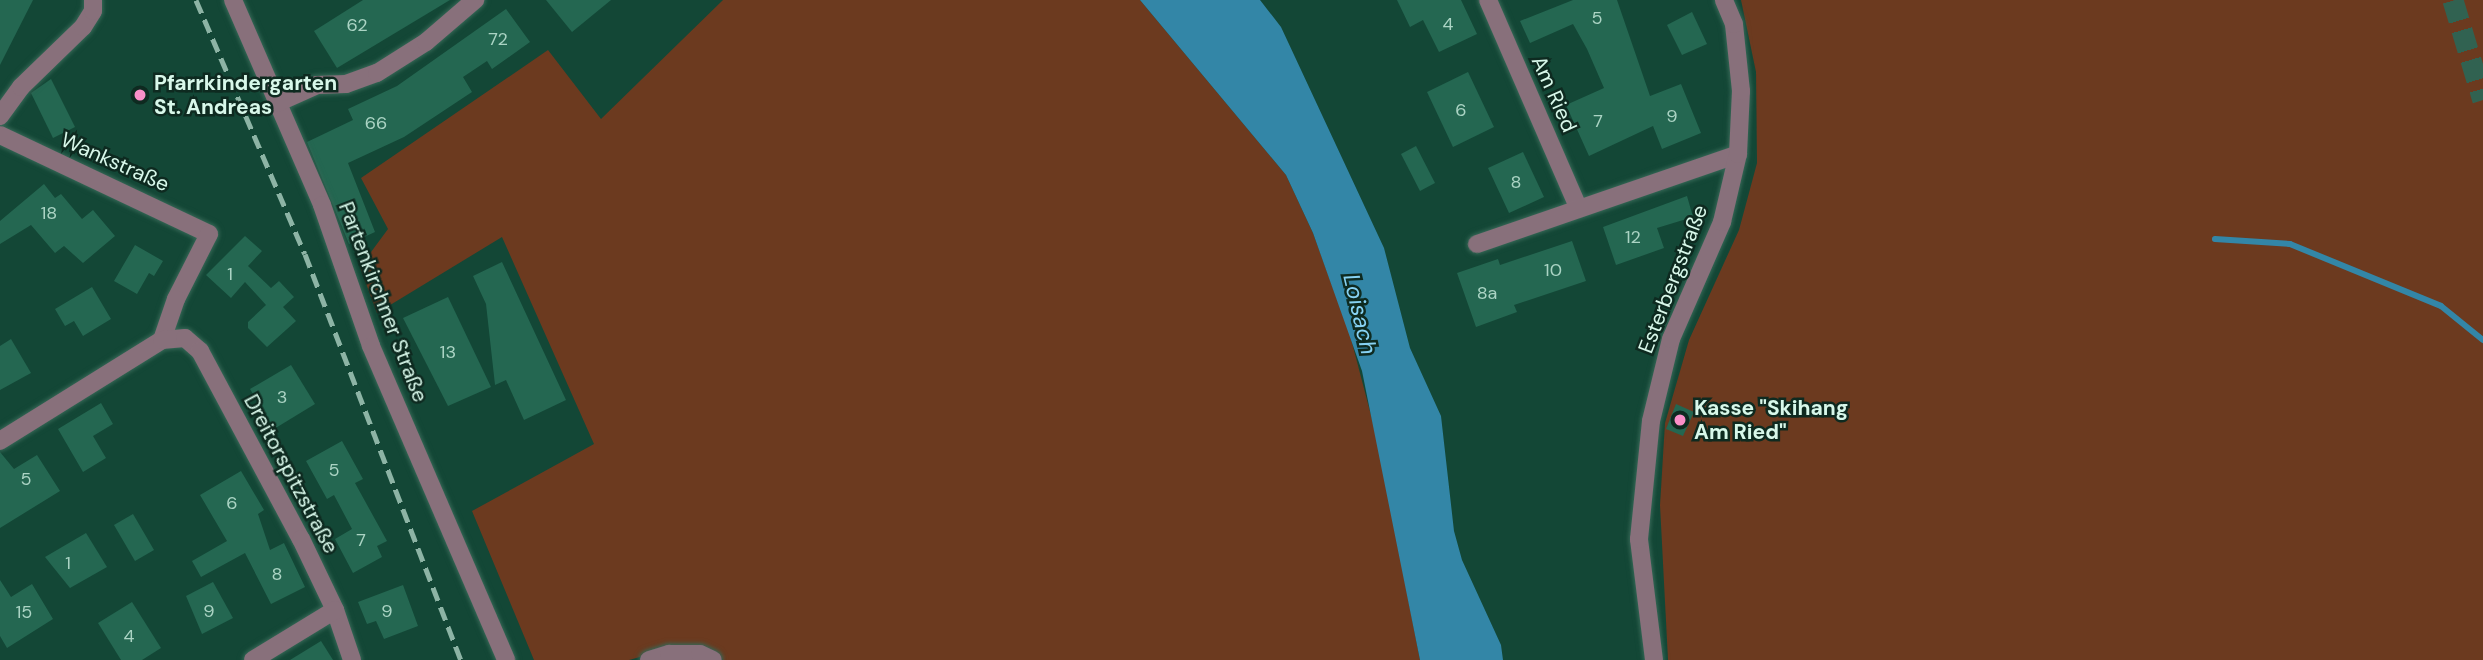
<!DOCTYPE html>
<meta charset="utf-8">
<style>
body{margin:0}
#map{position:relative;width:2483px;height:660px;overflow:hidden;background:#134736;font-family:"DM Sans",sans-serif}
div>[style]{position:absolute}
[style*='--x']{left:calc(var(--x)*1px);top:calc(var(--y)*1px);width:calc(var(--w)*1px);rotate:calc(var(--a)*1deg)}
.green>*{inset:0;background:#6c3a1f}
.water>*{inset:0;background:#3386a7}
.stream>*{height:6px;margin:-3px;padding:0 3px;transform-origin:3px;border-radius:3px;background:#3386a7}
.building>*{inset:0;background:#246751}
.highway-tunnel>*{height:21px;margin-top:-10.5px;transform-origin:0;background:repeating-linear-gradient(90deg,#316251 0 21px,transparent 0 31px)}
.roads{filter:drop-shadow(0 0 2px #366756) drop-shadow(0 0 2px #366756)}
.street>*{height:18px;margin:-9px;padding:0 9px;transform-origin:9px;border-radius:9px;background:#88707b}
.rail>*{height:5px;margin-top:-2.5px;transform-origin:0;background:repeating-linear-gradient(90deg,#8db4a5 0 14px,transparent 0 21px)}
.dots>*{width:19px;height:19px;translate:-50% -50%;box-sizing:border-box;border:4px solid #0e2a20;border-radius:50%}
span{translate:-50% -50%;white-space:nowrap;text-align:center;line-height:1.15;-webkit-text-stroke:5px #0e2a20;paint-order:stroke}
.number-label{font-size:18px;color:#abd4c4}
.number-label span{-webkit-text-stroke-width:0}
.poi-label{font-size:21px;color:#d8f8ea;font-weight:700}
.left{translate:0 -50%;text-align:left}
.street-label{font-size:21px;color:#d8f8ea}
.water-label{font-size:23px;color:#87d2f3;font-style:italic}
</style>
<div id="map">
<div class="green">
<div style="clip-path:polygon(723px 0,1140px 0,1286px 175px,1313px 233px,1350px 335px,1378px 442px,1420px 660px,723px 660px,704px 651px,669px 649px,629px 660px,534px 660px,472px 511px,594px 444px,502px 237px,377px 313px,360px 267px,388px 229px,361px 178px,548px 50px,601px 119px)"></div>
<div style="clip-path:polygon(1741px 0,2483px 0,2483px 660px,1668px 660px,1660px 505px,1665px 423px,1689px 340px,1739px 230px,1757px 163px,1756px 72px)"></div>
</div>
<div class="water">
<div style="clip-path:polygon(1140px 0,1260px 0,1281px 27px,1384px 248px,1410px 348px,1441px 416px,1454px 531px,1462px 560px,1501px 645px,1503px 660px,1420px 660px,1362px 371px,1313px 233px,1286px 175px)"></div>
</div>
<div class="stream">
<div style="--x:2215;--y:239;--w:75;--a:3.8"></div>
<div style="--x:2290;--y:244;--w:163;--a:22.3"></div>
<div style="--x:2441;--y:306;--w:54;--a:39"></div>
</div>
<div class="building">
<div style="clip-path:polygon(0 0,33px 0,0 65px)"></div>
<div style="clip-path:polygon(363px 0,450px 0,337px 68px,314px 31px)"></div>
<div style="clip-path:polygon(546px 0,611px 0,572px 32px)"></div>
<div style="clip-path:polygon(1397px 0,1461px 0,1477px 34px,1439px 52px,1423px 20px,1410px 27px)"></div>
<div style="clip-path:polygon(1573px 0,1617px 0,1650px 96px,1681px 84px,1701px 133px,1662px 149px,1653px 126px,1589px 156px,1566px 105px,1604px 88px,1587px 49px,1573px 24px,1530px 43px,1520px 21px)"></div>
<div style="clip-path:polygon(506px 9px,530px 42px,492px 69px,487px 61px,463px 77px,472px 92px,404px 137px,348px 163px,375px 232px,349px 244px,307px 142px,353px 120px,348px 109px,397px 86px)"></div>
<div style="clip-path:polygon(1692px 12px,1707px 44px,1682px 55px,1667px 25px)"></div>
<div style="clip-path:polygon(1468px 72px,1494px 127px,1453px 147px,1427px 92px)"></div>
<div style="clip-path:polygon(51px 79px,75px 127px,53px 138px,31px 93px)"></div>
<div style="clip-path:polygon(1416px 146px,1435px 183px,1420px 191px,1401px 154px)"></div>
<div style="clip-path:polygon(1523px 152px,1544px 197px,1509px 213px,1488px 168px)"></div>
<div style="clip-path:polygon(44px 184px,55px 198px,61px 194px,82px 219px,93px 210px,115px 236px,83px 263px,64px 246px,55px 253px,31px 225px,0 244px,0 221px)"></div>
<div style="clip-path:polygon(1687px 196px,1693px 217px,1657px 228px,1664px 248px,1616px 265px,1603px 227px)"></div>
<div style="clip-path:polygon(245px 236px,262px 251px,248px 266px,271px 288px,279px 281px,294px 297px,283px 307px,296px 321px,267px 347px,248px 328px,248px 322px,266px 305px,245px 282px,231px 298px,206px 275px)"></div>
<div style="clip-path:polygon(1572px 241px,1586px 281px,1514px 305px,1517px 312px,1476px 327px,1457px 273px,1498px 259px,1500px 265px)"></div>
<div style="clip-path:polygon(135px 245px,163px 261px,154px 276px,149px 273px,137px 294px,114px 281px)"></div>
<div style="clip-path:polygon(502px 262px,566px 400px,524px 420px,506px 380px,495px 385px,486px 304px,473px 276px)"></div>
<div style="clip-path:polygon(92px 287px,111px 319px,83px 336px,74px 321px,65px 326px,55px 309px)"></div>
<div style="clip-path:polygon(448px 297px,491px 387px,448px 406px,403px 318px)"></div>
<div style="clip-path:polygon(11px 339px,31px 373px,0 390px,0 346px)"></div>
<div style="clip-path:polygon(291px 365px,315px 404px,274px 429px,250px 389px)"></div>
<div style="clip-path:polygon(101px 403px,113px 424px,93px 436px,106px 458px,83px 472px,58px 429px)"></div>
<div style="clip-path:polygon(1676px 404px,1694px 412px,1683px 436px,1666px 429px)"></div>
<div style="clip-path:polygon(342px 441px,363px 479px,355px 483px,387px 541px,377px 546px,382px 557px,353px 573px,335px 539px,352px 529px,334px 495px,327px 499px,306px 461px)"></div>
<div style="clip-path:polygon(0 452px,14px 469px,37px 455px,60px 491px,0 528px)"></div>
<div style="clip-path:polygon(241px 471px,264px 510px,258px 514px,270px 550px,284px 543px,305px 587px,271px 604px,245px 553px,201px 577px,192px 561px,227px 541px,200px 495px)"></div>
<div style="clip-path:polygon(133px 514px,154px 550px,135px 561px,114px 525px)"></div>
<div style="clip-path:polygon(86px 533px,107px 567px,70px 588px,45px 557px)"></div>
<div style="clip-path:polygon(0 580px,11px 597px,32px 584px,53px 619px,7px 648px,0 636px)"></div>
<div style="clip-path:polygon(213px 582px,233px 618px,202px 634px,186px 596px)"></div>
<div style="clip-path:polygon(403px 585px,418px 626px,384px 639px,376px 621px,367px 624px,358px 602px)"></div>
<div style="clip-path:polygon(132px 602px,161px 648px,142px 660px,121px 660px,98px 623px)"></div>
<div style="clip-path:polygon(321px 641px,333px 660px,290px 660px)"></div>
</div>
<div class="highway-tunnel">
<div style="--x:2453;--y:0;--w:104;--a:73.3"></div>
</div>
<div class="roads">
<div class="street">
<div style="--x:233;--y:0;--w:223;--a:66.5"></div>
<div style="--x:322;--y:205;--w:149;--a:70.8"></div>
<div style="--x:371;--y:346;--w:342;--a:66.7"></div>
<div style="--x:1488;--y:0;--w:226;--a:66.5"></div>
<div style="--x:277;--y:103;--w:44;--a:-24.2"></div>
<div style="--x:317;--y:85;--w:29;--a:-2"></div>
<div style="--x:346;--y:84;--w:33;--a:-20"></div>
<div style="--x:377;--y:73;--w:58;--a:-32.3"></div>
<div style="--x:426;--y:42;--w:65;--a:-40.6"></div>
<div style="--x:0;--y:116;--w:36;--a:-54"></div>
<div style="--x:21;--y:87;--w:86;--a:-44.1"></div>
<div style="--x:83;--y:27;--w:19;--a:-58"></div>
<div style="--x:93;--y:11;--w:11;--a:-90"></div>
<div style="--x:0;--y:135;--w:231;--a:25.3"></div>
<div style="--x:209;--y:234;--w:73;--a:116.9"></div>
<div style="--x:176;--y:299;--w:43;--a:108.9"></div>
<div style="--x:162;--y:340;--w:191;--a:148.1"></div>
<div style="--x:1477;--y:244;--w:276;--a:-19"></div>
<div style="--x:162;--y:340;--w:23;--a:-5"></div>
<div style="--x:185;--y:338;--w:20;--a:41"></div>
<div style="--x:200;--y:351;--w:213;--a:61.8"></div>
<div style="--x:301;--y:539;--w:79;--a:64.4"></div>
<div style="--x:335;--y:610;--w:53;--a:71.2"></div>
<div style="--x:253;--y:660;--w:96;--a:-31.4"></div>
<div style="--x:649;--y:660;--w:21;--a:-17"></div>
<div style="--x:669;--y:654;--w:31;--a:0"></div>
<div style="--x:700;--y:654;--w:14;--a:25"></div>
<div style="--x:1654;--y:660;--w:122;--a:-97.1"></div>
<div style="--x:1639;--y:539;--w:119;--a:-84.2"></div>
<div style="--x:1651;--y:421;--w:84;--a:-76.3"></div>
<div style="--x:1671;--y:339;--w:128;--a:-66.4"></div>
<div style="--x:1722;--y:222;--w:70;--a:-76.8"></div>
<div style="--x:1738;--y:154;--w:63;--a:-87.3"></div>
<div style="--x:1741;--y:91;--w:67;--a:-96"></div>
<div style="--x:1734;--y:24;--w:26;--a:-113"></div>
</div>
</div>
<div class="rail">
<div style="--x:196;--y:0;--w:276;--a:66.8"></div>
<div style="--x:305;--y:254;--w:435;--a:69"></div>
</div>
<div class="dots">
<div style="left:140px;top:95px;background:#fa8fc8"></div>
<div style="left:1680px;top:420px;background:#fa8fc8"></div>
</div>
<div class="number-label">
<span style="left:1597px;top:18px">5</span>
<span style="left:1448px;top:24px">4</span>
<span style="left:357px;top:25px">62</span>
<span style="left:498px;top:39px">72</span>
<span style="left:1461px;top:110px">6</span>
<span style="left:1672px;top:116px">9</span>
<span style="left:1598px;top:121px">7</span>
<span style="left:376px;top:123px">66</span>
<span style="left:1516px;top:182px">8</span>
<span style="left:49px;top:213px">18</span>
<span style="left:1633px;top:237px">12</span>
<span style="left:1553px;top:270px">10</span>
<span style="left:230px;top:274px">1</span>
<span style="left:1487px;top:293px">8a</span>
<span style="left:448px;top:352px">13</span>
<span style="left:282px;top:397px">3</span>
<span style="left:334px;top:470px">5</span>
<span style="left:26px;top:479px">5</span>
<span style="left:232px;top:503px">6</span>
<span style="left:361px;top:540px">7</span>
<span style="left:68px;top:563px">1</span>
<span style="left:277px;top:574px">8</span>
<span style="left:209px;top:611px">9</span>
<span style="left:387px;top:611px">9</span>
<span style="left:24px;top:612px">15</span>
<span style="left:129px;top:636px">4</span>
</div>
<div class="poi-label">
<span class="left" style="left:154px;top:95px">Pfarrkindergarten<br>St. Andreas</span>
<span class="left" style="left:1694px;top:420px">Kasse "Skihang<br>Am Ried"</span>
</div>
<div class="street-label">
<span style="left:1554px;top:94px;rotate:66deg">Am Ried</span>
<span style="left:115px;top:162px;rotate:24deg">Wankstraße</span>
<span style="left:1673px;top:279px;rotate:-69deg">Esterbergstraße</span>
<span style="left:383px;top:302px;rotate:69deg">Partenkirchner Straße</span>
<span style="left:291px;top:474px;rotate:62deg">Dreitorspitzstraße</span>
</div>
<div class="water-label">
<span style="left:1360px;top:314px;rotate:77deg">Loisach</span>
</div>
</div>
